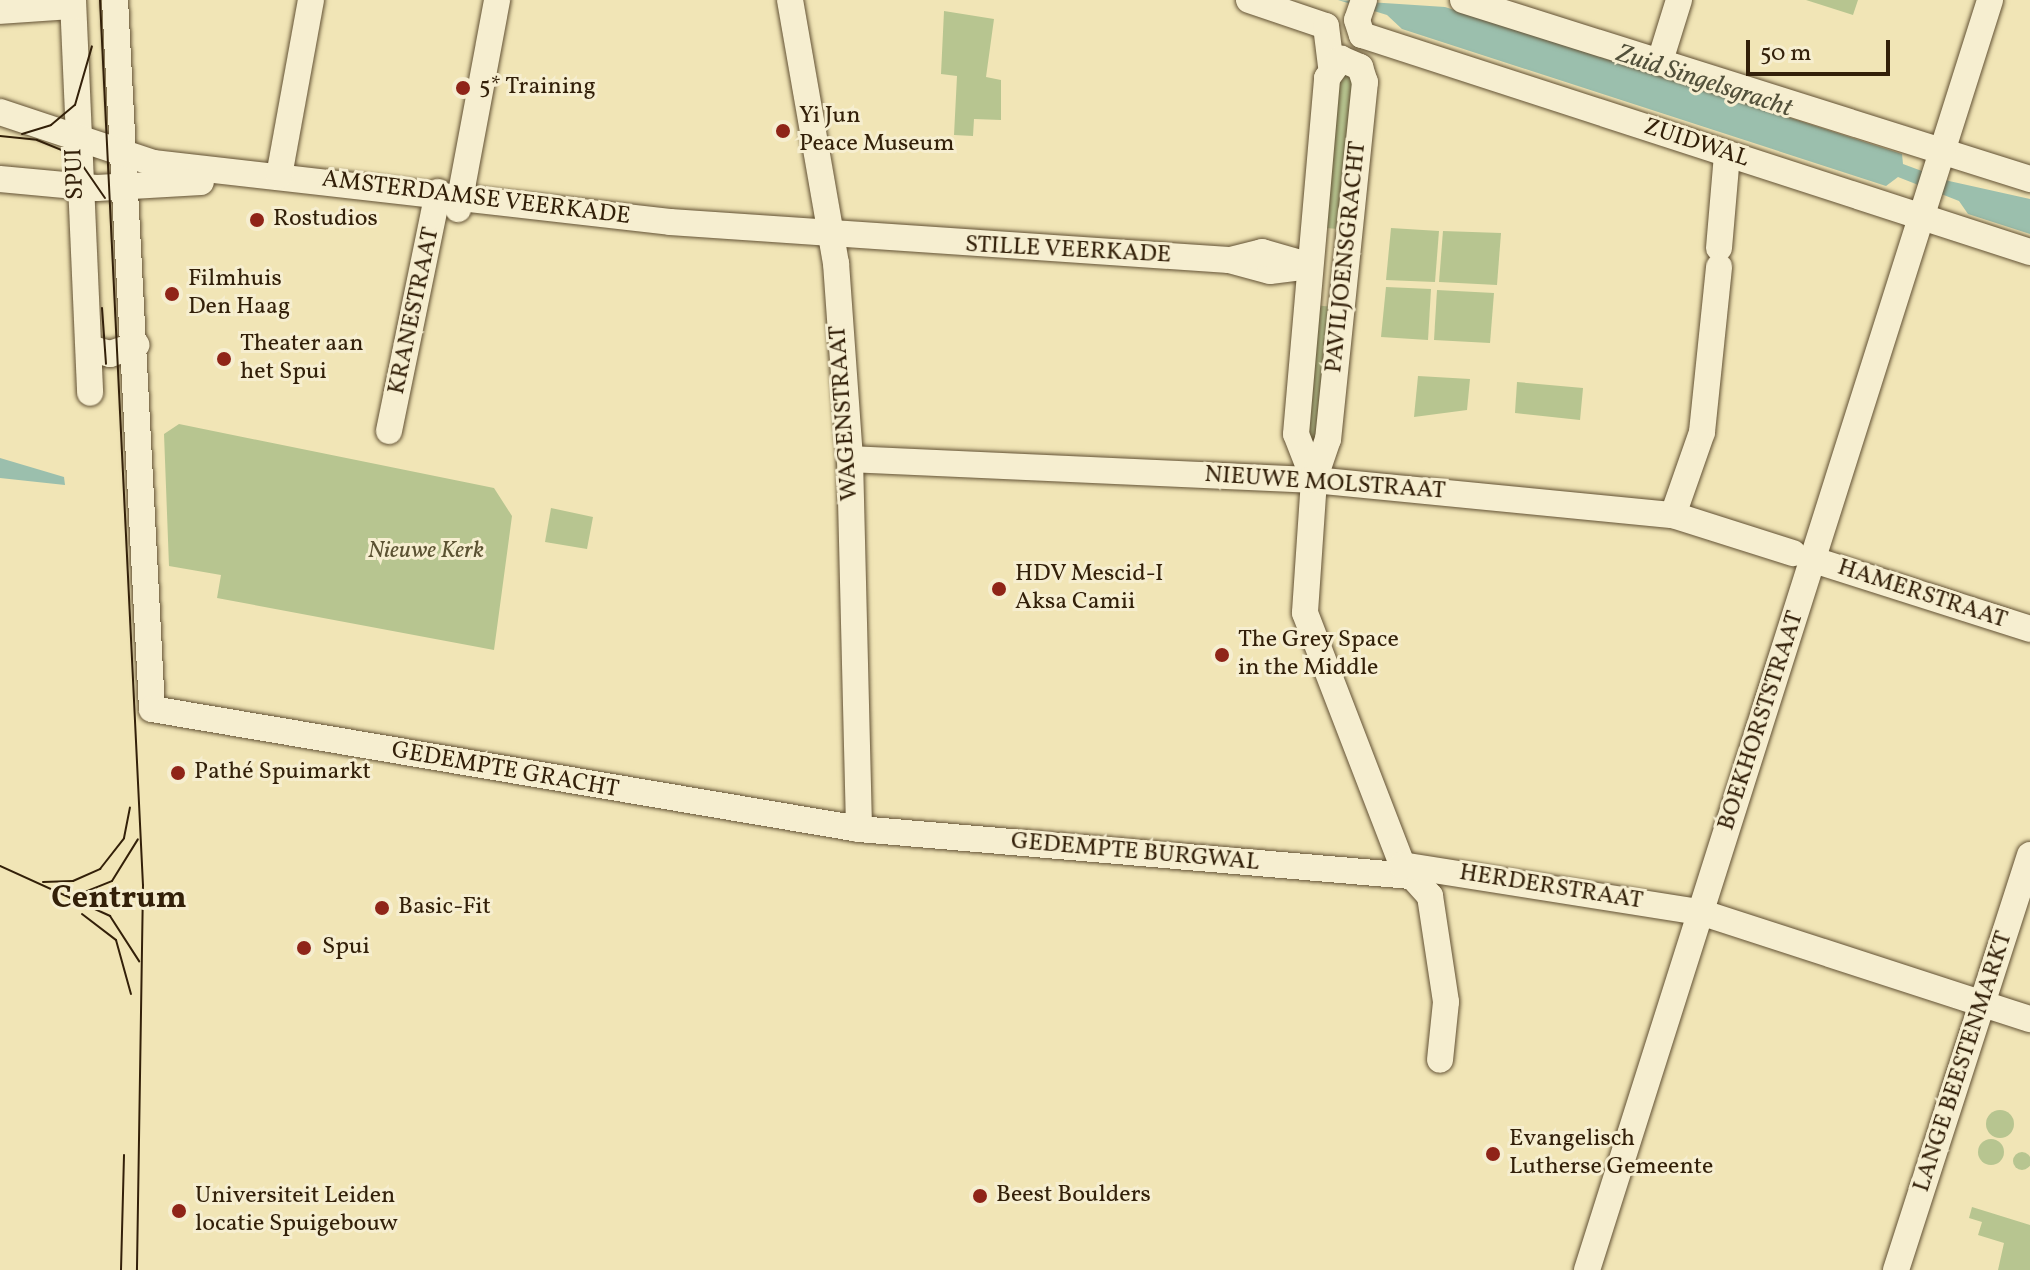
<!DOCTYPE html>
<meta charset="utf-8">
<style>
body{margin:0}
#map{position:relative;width:2030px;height:1270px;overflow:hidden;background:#f1e5b6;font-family:Vollkorn,serif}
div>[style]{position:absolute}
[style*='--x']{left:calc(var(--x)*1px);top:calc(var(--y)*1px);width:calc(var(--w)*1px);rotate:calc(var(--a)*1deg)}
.green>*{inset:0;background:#b7c590}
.round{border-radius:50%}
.water>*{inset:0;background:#9bbfad}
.roads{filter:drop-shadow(0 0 2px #625134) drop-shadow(0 0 2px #625134)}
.minor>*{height:26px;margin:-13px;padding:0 13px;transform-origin:13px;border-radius:13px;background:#f6eed0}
.tram>*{height:2px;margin:-1px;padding:0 1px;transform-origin:1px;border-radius:1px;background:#332009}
.dots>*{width:22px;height:22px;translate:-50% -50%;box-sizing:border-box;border:4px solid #f6eed0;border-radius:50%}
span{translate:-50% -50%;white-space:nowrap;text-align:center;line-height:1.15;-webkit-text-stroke:6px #f6eed0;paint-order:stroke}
.poi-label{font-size:24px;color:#332009}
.left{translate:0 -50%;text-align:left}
.street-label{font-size:24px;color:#332009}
.park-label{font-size:24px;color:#5b5232;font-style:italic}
.water-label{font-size:26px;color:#52503a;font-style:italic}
.district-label{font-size:32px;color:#332009;font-weight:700}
.scale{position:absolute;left:1746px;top:40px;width:144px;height:36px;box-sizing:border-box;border:4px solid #332009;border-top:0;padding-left:10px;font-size:24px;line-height:28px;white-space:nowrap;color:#332009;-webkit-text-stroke:6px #f6eed0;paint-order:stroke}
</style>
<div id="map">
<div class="green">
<div style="clip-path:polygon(1806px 0,1858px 0,1853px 15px)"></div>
<div style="clip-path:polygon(944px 11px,994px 19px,986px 77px,1001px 80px,1001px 120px,974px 119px,973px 136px,954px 135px,957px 76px,941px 74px)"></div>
<div style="clip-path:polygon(1355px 61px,1350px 230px,1314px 227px,1327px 78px)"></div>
<div style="clip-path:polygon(1391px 228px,1439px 231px,1435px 282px,1386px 280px)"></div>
<div style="clip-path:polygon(1443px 231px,1501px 233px,1497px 285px,1439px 282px)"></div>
<div style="clip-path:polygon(1386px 287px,1431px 289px,1428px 340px,1381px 337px)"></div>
<div style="clip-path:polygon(1437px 290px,1494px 293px,1490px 343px,1434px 340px)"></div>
<div style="clip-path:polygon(1313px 305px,1334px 307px,1317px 447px,1304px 445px)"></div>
<div style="clip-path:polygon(1418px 376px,1470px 379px,1467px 410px,1414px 417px)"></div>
<div style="clip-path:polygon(1517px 382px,1583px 388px,1580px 420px,1515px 413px)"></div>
<div style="clip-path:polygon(179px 424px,494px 488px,512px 516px,494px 650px,217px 598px,221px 575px,169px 566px,164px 434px)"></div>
<div style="clip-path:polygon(551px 508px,593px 517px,587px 549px,545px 542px)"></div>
<div class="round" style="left:1986px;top:1110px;width:28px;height:28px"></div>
<div class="round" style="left:1978px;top:1139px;width:26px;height:26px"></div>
<div class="round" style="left:2013px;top:1152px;width:18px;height:18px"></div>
<div style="clip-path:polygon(1972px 1207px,2030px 1225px,2030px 1270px,1998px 1270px,2004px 1243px,1978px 1235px,1982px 1222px,1969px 1218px)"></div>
</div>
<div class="water">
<div style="clip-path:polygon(1338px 0,1445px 7px,1902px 154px,1903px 164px,1949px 181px,2030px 199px,2030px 234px,1968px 214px,1959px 201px,1898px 177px,1886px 186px,1402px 29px,1387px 15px)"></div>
<div style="clip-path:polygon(0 458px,64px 477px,65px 485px,0 478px)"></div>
</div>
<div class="roads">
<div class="minor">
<div style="--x:73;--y:0;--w:393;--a:87.5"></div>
<div style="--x:115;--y:0;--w:710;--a:87.01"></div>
<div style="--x:152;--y:709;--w:717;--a:9.63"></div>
<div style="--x:859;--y:829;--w:554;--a:4.87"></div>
<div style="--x:790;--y:0;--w:267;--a:80.1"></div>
<div style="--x:836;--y:263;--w:196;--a:85.9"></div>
<div style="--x:850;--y:459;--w:370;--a:88.6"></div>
<div style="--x:1249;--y:0;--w:81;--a:18.7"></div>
<div style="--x:1326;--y:26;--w:40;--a:82.9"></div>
<div style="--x:1364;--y:0;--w:21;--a:109"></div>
<div style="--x:1357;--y:20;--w:16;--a:72"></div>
<div style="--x:1362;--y:35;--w:702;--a:18"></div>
<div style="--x:1463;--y:0;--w:595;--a:17.52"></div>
<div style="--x:0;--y:11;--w:73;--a:-3.9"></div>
<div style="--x:1660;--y:61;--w:64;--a:-72.7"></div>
<div style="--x:0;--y:112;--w:161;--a:18.4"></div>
<div style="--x:153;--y:163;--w:520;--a:6.51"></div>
<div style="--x:670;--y:222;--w:560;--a:3.89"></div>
<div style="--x:1229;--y:260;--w:42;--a:15"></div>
<div style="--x:1270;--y:271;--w:40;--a:-7.1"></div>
<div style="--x:279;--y:176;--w:179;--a:-79.7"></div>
<div style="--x:0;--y:179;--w:97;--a:5.3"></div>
<div style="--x:97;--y:188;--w:104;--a:-3.3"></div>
<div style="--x:458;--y:209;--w:213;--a:-79.4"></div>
<div style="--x:1719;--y:248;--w:94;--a:-85.1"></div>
<div style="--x:1230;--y:260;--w:33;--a:-14"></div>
<div style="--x:1262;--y:252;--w:47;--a:16.1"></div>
<div style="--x:89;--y:348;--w:22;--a:16"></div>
<div style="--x:110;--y:354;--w:28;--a:-19"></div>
<div style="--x:389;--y:431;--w:244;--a:-78.4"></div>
<div style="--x:850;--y:459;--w:464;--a:2.6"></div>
<div style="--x:1314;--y:480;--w:361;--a:5.6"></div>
<div style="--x:1673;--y:515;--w:126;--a:17.6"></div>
<div style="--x:1314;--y:480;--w:49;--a:-111.4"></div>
<div style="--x:1296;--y:434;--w:357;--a:-85"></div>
<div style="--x:1327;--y:78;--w:24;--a:-54"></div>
<div style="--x:1341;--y:59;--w:21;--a:23"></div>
<div style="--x:1360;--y:67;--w:16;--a:72"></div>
<div style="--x:1365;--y:82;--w:359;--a:95.9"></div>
<div style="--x:1328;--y:439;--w:43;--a:108.9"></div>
<div style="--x:1314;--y:480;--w:133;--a:93.9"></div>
<div style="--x:1305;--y:613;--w:270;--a:68.9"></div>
<div style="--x:1402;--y:865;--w:42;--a:47.9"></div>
<div style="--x:1430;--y:896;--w:107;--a:81.4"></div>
<div style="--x:1446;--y:1002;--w:58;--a:95.9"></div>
<div style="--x:1673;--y:515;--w:88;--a:-70.7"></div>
<div style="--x:1702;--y:432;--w:166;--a:-84.1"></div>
<div style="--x:1814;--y:560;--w:227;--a:17.7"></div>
<div style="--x:1402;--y:865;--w:302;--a:9"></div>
<div style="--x:1700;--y:912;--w:347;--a:18"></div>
<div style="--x:1587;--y:1270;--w:1332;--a:-72.39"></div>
<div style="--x:1896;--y:1270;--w:436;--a:-72.1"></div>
</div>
</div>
<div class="tram">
<div style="--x:100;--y:0;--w:886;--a:87.22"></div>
<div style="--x:143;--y:885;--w:385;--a:90.9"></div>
<div style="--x:22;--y:134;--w:30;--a:-17"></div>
<div style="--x:51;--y:125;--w:31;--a:-40"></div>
<div style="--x:75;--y:105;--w:61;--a:-73.9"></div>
<div style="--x:0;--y:136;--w:37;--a:6"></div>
<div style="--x:37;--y:140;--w:42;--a:22.3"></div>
<div style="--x:76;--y:156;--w:51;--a:55.4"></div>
<div style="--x:102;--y:308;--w:56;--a:85.9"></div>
<div style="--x:0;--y:866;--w:121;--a:24.4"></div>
<div style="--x:110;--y:916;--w:54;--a:57.2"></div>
<div style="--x:43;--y:882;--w:30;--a:-2"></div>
<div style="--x:73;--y:881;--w:30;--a:-24"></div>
<div style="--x:100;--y:869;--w:39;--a:-52"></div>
<div style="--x:124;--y:838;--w:31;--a:-79"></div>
<div style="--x:70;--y:898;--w:45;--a:-22"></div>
<div style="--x:112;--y:881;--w:49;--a:-58.2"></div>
<div style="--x:82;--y:914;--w:43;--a:37.4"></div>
<div style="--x:116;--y:940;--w:56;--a:74.5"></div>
<div style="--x:121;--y:1270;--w:115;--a:-88.5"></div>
</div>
<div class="dots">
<div style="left:463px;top:88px;background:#8f2418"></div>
<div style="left:783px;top:131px;background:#8f2418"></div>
<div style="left:257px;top:220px;background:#8f2418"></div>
<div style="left:172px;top:294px;background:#8f2418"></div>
<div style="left:224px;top:359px;background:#8f2418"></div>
<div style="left:999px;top:589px;background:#8f2418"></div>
<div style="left:1222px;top:655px;background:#8f2418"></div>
<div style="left:178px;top:773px;background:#8f2418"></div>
<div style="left:382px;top:908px;background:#8f2418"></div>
<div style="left:304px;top:948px;background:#8f2418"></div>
<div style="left:1493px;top:1154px;background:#8f2418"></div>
<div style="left:980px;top:1196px;background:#8f2418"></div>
<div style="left:179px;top:1211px;background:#8f2418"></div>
</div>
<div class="poi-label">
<span class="left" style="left:479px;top:88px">5* Training</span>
<span class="left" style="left:799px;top:131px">Yi Jun<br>Peace Museum</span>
<span class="left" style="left:273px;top:220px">Rostudios</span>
<span class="left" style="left:188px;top:294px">Filmhuis<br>Den Haag</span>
<span class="left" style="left:240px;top:359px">Theater aan<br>het Spui</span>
<span class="left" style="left:1015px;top:589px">HDV Mescid-I<br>Aksa Camii</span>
<span class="left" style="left:1238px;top:655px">The Grey Space<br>in the Middle</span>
<span class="left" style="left:194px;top:773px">Pathé Spuimarkt</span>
<span class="left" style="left:398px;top:908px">Basic-Fit</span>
<span class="left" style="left:322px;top:948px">Spui</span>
<span class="left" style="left:1509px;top:1154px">Evangelisch<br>Lutherse Gemeente</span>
<span class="left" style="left:996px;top:1196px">Beest Boulders</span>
<span class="left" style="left:195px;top:1211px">Universiteit Leiden<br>locatie Spuigebouw</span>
</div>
<div class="street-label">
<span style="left:1696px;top:144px;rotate:18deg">ZUIDWAL</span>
<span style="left:76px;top:174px;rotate:-92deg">SPUI</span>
<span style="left:476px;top:199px;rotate:7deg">AMSTERDAMSE VEERKADE</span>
<span style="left:1068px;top:251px;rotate:3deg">STILLE VEERKADE</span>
<span style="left:1347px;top:257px;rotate:-84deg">PAVILJOENSGRACHT</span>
<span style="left:415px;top:311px;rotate:-78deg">KRANESTRAAT</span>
<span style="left:845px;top:413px;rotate:-94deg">WAGENSTRAAT</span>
<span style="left:1325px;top:484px;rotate:4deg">NIEUWE MOLSTRAAT</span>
<span style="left:1922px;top:595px;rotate:18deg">HAMERSTRAAT</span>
<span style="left:1762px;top:721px;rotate:-72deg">BOEKHORSTSTRAAT</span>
<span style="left:505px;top:771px;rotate:10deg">GEDEMPTE GRACHT</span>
<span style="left:1135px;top:853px;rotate:5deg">GEDEMPTE BURGWAL</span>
<span style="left:1551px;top:888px;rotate:9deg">HERDERSTRAAT</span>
<span style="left:1964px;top:1062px;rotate:-72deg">LANGE BEESTENMARKT</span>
</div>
<div class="park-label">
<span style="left:426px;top:552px">Nieuwe Kerk</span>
</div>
<div class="water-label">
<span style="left:1704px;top:82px;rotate:18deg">Zuid Singelsgracht</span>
</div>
<div class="district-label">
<span style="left:119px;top:899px">Centrum</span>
</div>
<div class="scale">50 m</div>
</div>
